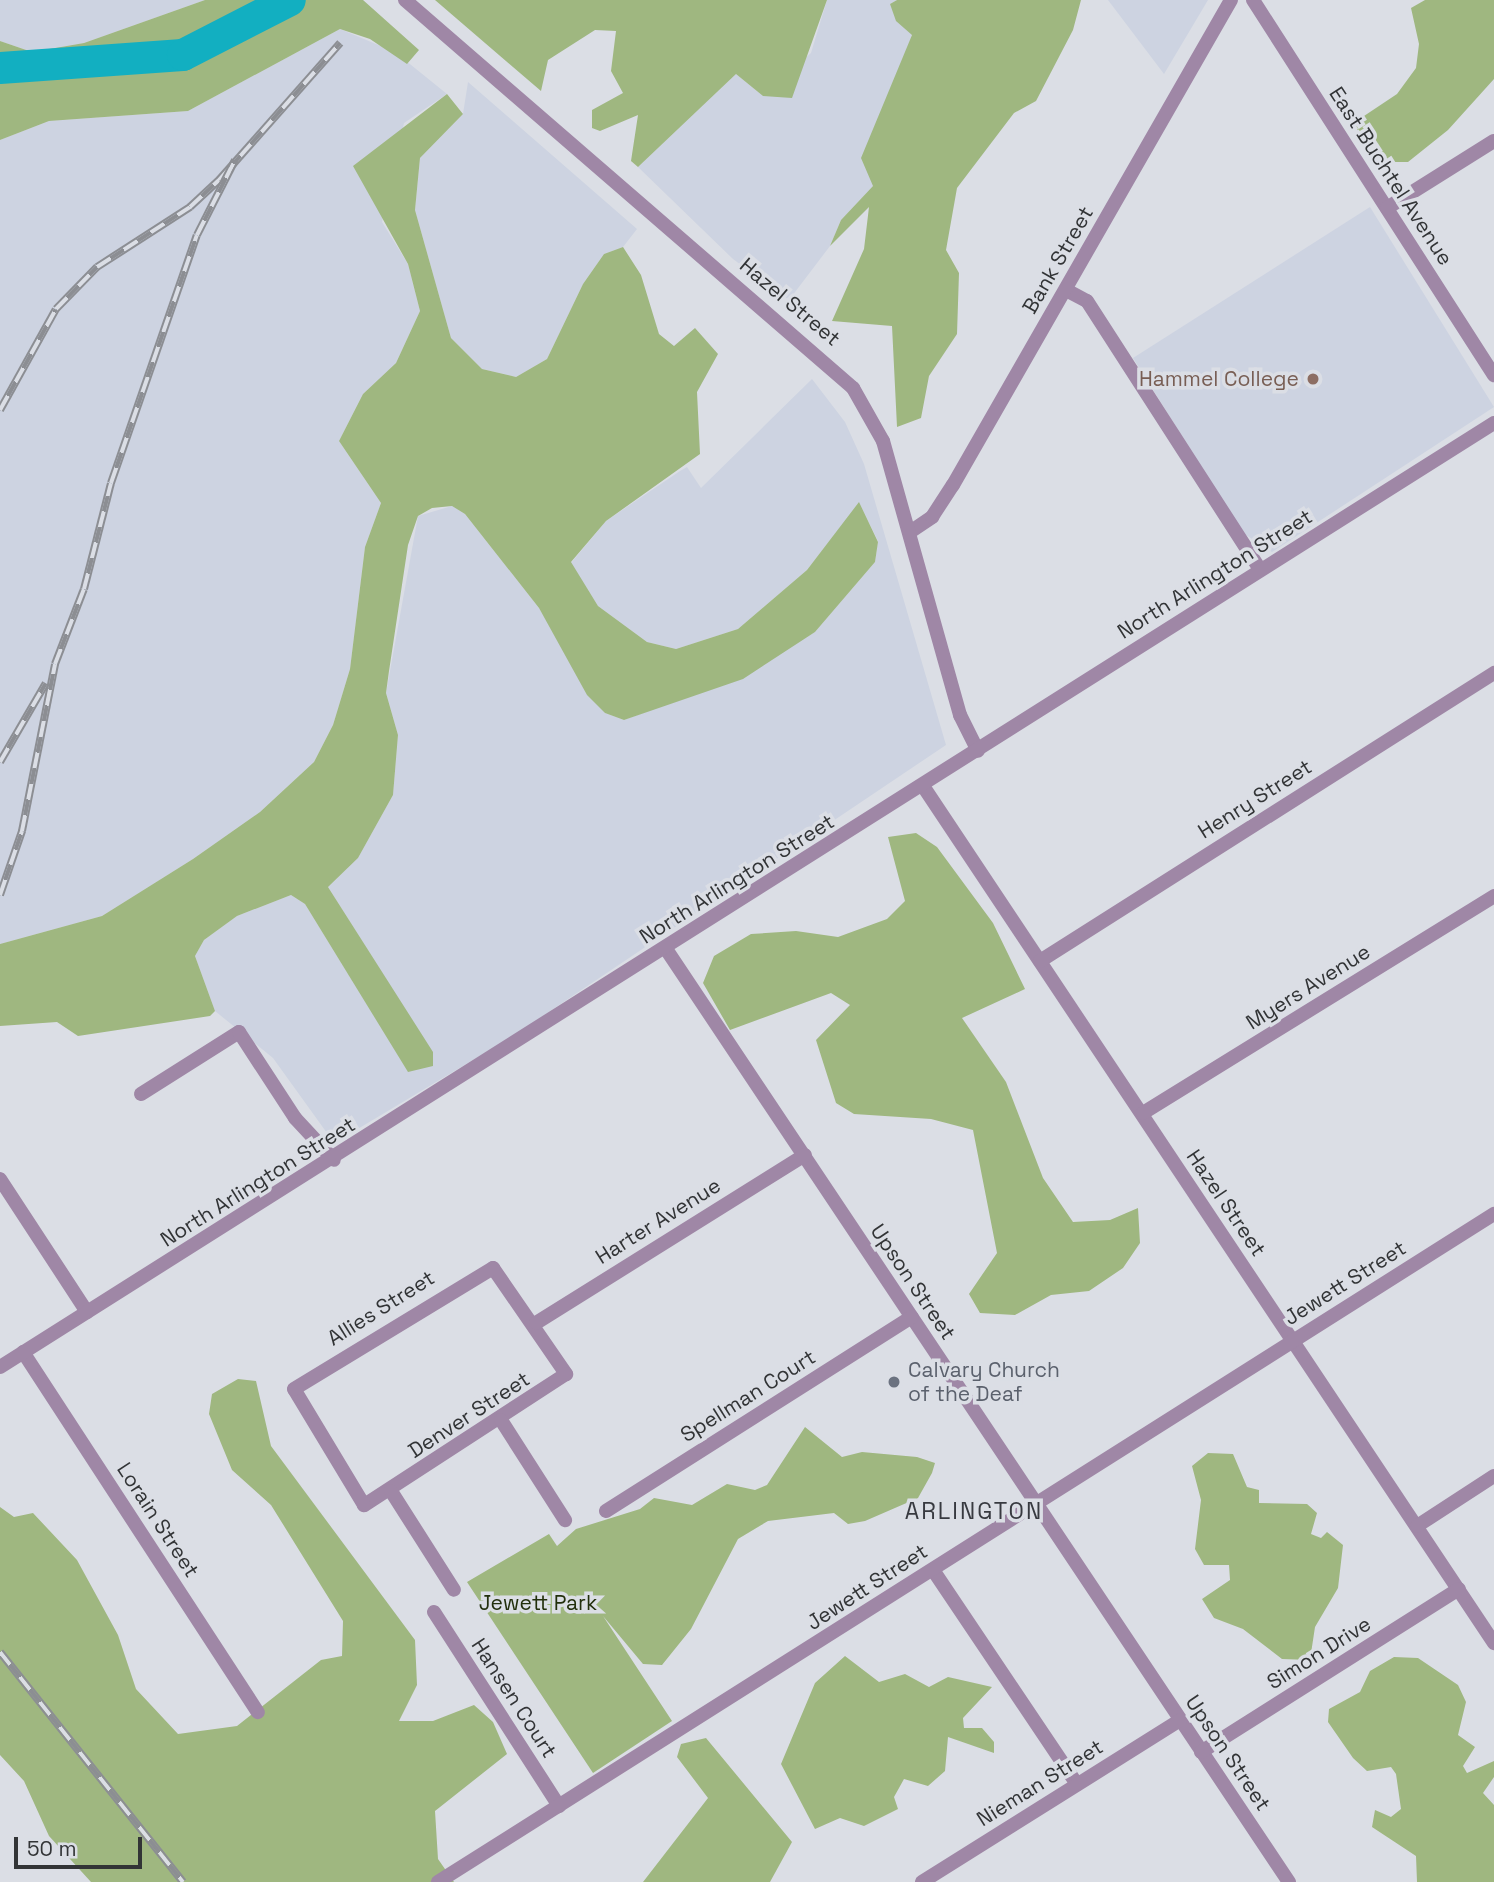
<!DOCTYPE html>
<style>
body{margin:0}
#map{position:relative;width:1494px;height:1882px;overflow:hidden;background:#dbdee5;font-family:"Space Grotesk",sans-serif}
div>[style]{position:absolute}
[style*='--x']{left:calc(var(--x)*1px);top:calc(var(--y)*1px);width:calc(var(--w)*1px);rotate:calc(var(--a)*1deg)}
.built>*{inset:0;background:#cdd3e1}
.green>*{inset:0;background:#9fb780}
.river>*{height:32px;margin:-16px;padding:0 16px;transform-origin:16px;border-radius:16px;background:#12afc1}
.minor>*{height:14px;margin:-7px;padding:0 7px;transform-origin:7px;border-radius:7px;background:#9f87a6}
.tertiary>*{height:14px;margin:-7px;padding:0 7px;transform-origin:7px;border-radius:7px;background:#9f87a6}
.rail>*{height:8px;margin-top:-4px;transform-origin:0;background:repeating-linear-gradient(90deg,#dbdee5 0 16px,#8c8e93 0 32px);box-sizing:border-box;border-block:2px solid #8c8e93}
.dots>*{width:19px;height:19px;translate:-50% -50%;box-sizing:border-box;border:4px solid #dbdee5;border-radius:50%}
span{translate:-50% -50%;white-space:nowrap;text-align:center;line-height:1.15;-webkit-text-stroke:7px #dbdee5;paint-order:stroke}
.street-label{font-size:21px;color:#323436}
.education-label{font-size:21px;color:#785e54}
.right{translate:-100% -50%;text-align:right}
.worship-label{font-size:21px;color:#5b616d}
.left{translate:0 -50%;text-align:left}
.park-label{font-size:21px;color:#222f0c}
.neighbourhood-label{font-size:23px;color:#383a40;letter-spacing:2px}
.scale{position:absolute;left:14px;top:1837px;width:128px;height:32px;box-sizing:border-box;border:4px solid #323436;border-top:0;padding-left:9px;font-size:21px;line-height:24px;white-space:nowrap;color:#323436;-webkit-text-stroke:5px #dbdee5;paint-order:stroke}
</style>
<div id="map">
<div class="built">
<div style="clip-path:polygon(0 0,205px 0,84px 43px,32px 52px,0 41px)"></div>
<div style="clip-path:polygon(827px 0,897px 0,890px 4px,912px 34px,873px 186px,841px 220px,830px 246px,789px 300px,733px 259px,638px 167px,736px 74px,763px 96px,811px 53px)"></div>
<div style="clip-path:polygon(1108px 0,1208px 0,1164px 74px)"></div>
<div style="clip-path:polygon(340px 29px,395px 52px,447px 94px,404px 123px,382px 222px,408px 264px,420px 311px,396px 363px,363px 394px,339px 441px,381px 503px,365px 547px,350px 669px,333px 725px,314px 762px,260px 812px,193px 859px,102px 916px,0 944px,0 140px,49px 121px,188px 111px)"></div>
<div style="clip-path:polygon(468px 82px,637px 229px,623px 247px,604px 254px,583px 284px,547px 359px,516px 377px,482px 369px,451px 338px,415px 210px,420px 158px,463px 114px)"></div>
<div style="clip-path:polygon(1370px 207px,1494px 407px,1272px 552px,1243px 533px,1133px 358px)"></div>
<div style="clip-path:polygon(812px 379px,845px 422px,864px 464px,946px 745px,513px 1036px,351px 1133px,327px 1133px,273px 1058px,215px 1011px,195px 956px,204px 940px,237px 916px,291px 895px,305px 904px,408px 1071px,432px 1052px,328px 887px,358px 858px,393px 795px,398px 735px,386px 693px,418px 516px,452px 506px,465px 514px,539px 608px,605px 713px,624px 720px,741px 676px,815px 632px,875px 562px,878px 541px,859px 503px,807px 570px,738px 629px,676px 649px,647px 642px,598px 606px,571px 563px,606px 521px,680px 471px,687px 467px,701px 488px)"></div>
</div>
<div class="green">
<div style="clip-path:polygon(205px 0,363px 0,419px 50px,407px 64px,370px 39px,340px 29px,188px 111px,49px 121px,0 140px,0 41px,32px 52px,84px 43px)"></div>
<div style="clip-path:polygon(435px 0,827px 0,792px 98px,763px 96px,736px 74px,638px 167px,631px 161px,638px 115px,600px 131px,592px 128px,592px 110px,623px 93px,611px 71px,616px 31px,595px 30px,548px 60px,541px 91px)"></div>
<div style="clip-path:polygon(897px 0,1081px 0,1073px 30px,1036px 101px,1014px 113px,957px 188px,946px 250px,959px 273px,957px 334px,929px 376px,921px 418px,897px 427px,892px 326px,832px 321px,864px 249px,869px 207px,830px 246px,841px 220px,873px 186px,861px 158px,912px 35px,896px 21px,890px 4px)"></div>
<div style="clip-path:polygon(1425px 0,1494px 0,1494px 79px,1448px 130px,1408px 162px,1387px 162px,1352px 124px,1397px 94px,1416px 68px,1419px 44px,1411px 8px)"></div>
<div style="clip-path:polygon(447px 94px,463px 114px,420px 158px,415px 210px,451px 338px,482px 369px,516px 377px,547px 359px,583px 284px,604px 254px,623px 247px,641px 275px,659px 334px,674px 346px,695px 328px,718px 354px,697px 392px,700px 454px,606px 521px,571px 562px,598px 606px,647px 642px,676px 649px,738px 629px,807px 570px,859px 502px,878px 542px,875px 562px,815px 632px,743px 679px,624px 720px,605px 713px,587px 695px,539px 608px,465px 514px,452px 506px,432px 508px,418px 516px,408px 545px,389px 671px,386px 693px,398px 735px,393px 795px,358px 858px,328px 887px,433px 1052px,433px 1066px,408px 1072px,305px 904px,291px 895px,237px 916px,204px 940px,195px 956px,215px 1011px,210px 1016px,78px 1036px,57px 1022px,0 1026px,0 944px,102px 916px,193px 859px,260px 812px,314px 762px,333px 725px,350px 669px,365px 547px,381px 503px,339px 441px,363px 394px,396px 363px,420px 311px,408px 264px,353px 166px)"></div>
<div style="clip-path:polygon(916px 833px,937px 847px,993px 923px,1025px 989px,962px 1018px,1006px 1082px,1043px 1178px,1073px 1222px,1110px 1220px,1138px 1208px,1140px 1243px,1123px 1268px,1089px 1291px,1051px 1295px,1015px 1315px,980px 1313px,969px 1294px,997px 1253px,973px 1130px,931px 1119px,854px 1114px,836px 1103px,816px 1040px,850px 1005px,831px 993px,730px 1030px,703px 983px,714px 956px,751px 934px,796px 931px,838px 937px,887px 919px,905px 901px,888px 837px)"></div>
<div style="clip-path:polygon(238px 1379px,256px 1381px,271px 1446px,415px 1640px,417px 1685px,399px 1721px,433px 1721px,474px 1705px,493px 1722px,507px 1754px,435px 1811px,438px 1859px,454px 1882px,91px 1882px,49px 1836px,24px 1781px,0 1755px,0 1507px,14px 1517px,33px 1513px,77px 1560px,118px 1635px,136px 1689px,178px 1734px,237px 1726px,321px 1660px,342px 1656px,343px 1621px,271px 1505px,232px 1470px,209px 1414px,212px 1394px)"></div>
<div style="clip-path:polygon(805px 1427px,842px 1457px,862px 1452px,917px 1457px,935px 1463px,932px 1473px,918px 1498px,865px 1521px,848px 1524px,834px 1513px,768px 1521px,738px 1539px,691px 1629px,662px 1665px,643px 1664px,603px 1616px,672px 1721px,593px 1773px,467px 1582px,549px 1534px,557px 1546px,576px 1529px,640px 1509px,654px 1498px,692px 1505px,727px 1484px,755px 1490px,767px 1485px)"></div>
<div style="clip-path:polygon(1208px 1453px,1233px 1454px,1247px 1487px,1259px 1490px,1259px 1503px,1307px 1504px,1317px 1513px,1311px 1534px,1321px 1538px,1327px 1532px,1343px 1545px,1338px 1588px,1315px 1627px,1310px 1660px,1282px 1659px,1243px 1629px,1214px 1618px,1202px 1599px,1230px 1580px,1229px 1565px,1204px 1565px,1195px 1549px,1201px 1500px,1192px 1466px)"></div>
<div style="clip-path:polygon(845px 1656px,879px 1682px,905px 1674px,929px 1687px,948px 1677px,992px 1687px,963px 1718px,964px 1728px,982px 1728px,994px 1742px,994px 1753px,948px 1737px,945px 1771px,928px 1786px,904px 1779px,894px 1797px,898px 1809px,864px 1826px,840px 1818px,815px 1829px,781px 1764px,815px 1683px)"></div>
<div style="clip-path:polygon(1394px 1657px,1418px 1658px,1458px 1685px,1466px 1702px,1458px 1735px,1475px 1747px,1463px 1766px,1467px 1773px,1494px 1761px,1494px 1777px,1483px 1793px,1494px 1805px,1494px 1882px,1417px 1882px,1416px 1856px,1372px 1827px,1375px 1810px,1391px 1817px,1401px 1809px,1396px 1774px,1391px 1767px,1367px 1771px,1353px 1758px,1328px 1722px,1329px 1709px,1360px 1692px,1370px 1671px)"></div>
<div style="clip-path:polygon(706px 1738px,792px 1842px,770px 1882px,643px 1882px,708px 1798px,677px 1757px,681px 1744px)"></div>
</div>
<div class="river">
<div style="--x:0;--y:68;--w:183;--a:-4.1"></div>
<div style="--x:183;--y:55;--w:120;--a:-27.2"></div>
</div>
<div class="minor">
<div style="--x:1253;--y:0;--w:446;--a:57.3"></div>
<div style="--x:1387;--y:208;--w:126;--a:-32.1"></div>
<div style="--x:1068;--y:291;--w:21;--a:28"></div>
<div style="--x:1087;--y:301;--w:319;--a:57.2"></div>
<div style="--x:910;--y:532;--w:27;--a:-34"></div>
<div style="--x:932;--y:517;--w:38;--a:-57"></div>
<div style="--x:953;--y:485;--w:559;--a:-60.18"></div>
<div style="--x:923;--y:786;--w:1030;--a:56.33"></div>
<div style="--x:666;--y:949;--w:1122;--a:56.27"></div>
<div style="--x:1040;--y:961;--w:538;--a:-32.39"></div>
<div style="--x:141;--y:1094;--w:116;--a:-32.3"></div>
<div style="--x:239;--y:1032;--w:103;--a:56.9"></div>
<div style="--x:295;--y:1118;--w:57;--a:47.1"></div>
<div style="--x:1143;--y:1113;--w:413;--a:-31.7"></div>
<div style="--x:0;--y:1179;--w:159;--a:56.8"></div>
<div style="--x:493;--y:1268;--w:129;--a:55.4"></div>
<div style="--x:566;--y:1374;--w:241;--a:147"></div>
<div style="--x:364;--y:1505;--w:135;--a:-121.1"></div>
<div style="--x:294;--y:1389;--w:233;--a:-31.3"></div>
<div style="--x:536;--y:1323;--w:317;--a:-32"></div>
<div style="--x:23;--y:1352;--w:430;--a:56.9"></div>
<div style="--x:501;--y:1420;--w:119;--a:57.4"></div>
<div style="--x:391;--y:1491;--w:117;--a:57.5"></div>
<div style="--x:606;--y:1511;--w:362;--a:-32.4"></div>
<div style="--x:1417;--y:1526;--w:92;--a:-33"></div>
<div style="--x:933;--y:1570;--w:258;--a:56.1"></div>
<div style="--x:434;--y:1612;--w:231;--a:57.2"></div>
<div style="--x:1201;--y:1752;--w:305;--a:-32.3"></div>
<div style="--x:438;--y:1882;--w:1250;--a:-32.32"></div>
<div style="--x:922;--y:1882;--w:305;--a:-32.1"></div>
</div>
<div class="tertiary">
<div style="--x:405;--y:0;--w:593;--a:40.89"></div>
<div style="--x:853;--y:388;--w:61;--a:60.5"></div>
<div style="--x:883;--y:441;--w:285;--a:74.3"></div>
<div style="--x:960;--y:715;--w:40;--a:63.4"></div>
<div style="--x:0;--y:1367;--w:1767;--a:-32.29"></div>
</div>
<div class="rail">
<div style="--x:0;--y:410;--w:115;--a:-61"></div>
<div style="--x:56;--y:309;--w:59;--a:-45.7"></div>
<div style="--x:97;--y:267;--w:111;--a:-32.8"></div>
<div style="--x:190;--y:207;--w:40;--a:-43"></div>
<div style="--x:219;--y:180;--w:183;--a:-48.5"></div>
<div style="--x:0;--y:762;--w:91;--a:-59.8"></div>
<div style="--x:0;--y:895;--w:68;--a:-71"></div>
<div style="--x:22;--y:831;--w:170;--a:-78.8"></div>
<div style="--x:55;--y:664;--w:80;--a:-68.9"></div>
<div style="--x:84;--y:589;--w:109;--a:-75.7"></div>
<div style="--x:111;--y:483;--w:262;--a:-70.9"></div>
<div style="--x:197;--y:235;--w:84;--a:-63.1"></div>
<div style="--x:0;--y:1652;--w:294;--a:51.5"></div>
</div>
<div class="dots">
<div style="left:1313px;top:379px;background:#8d6e63"></div>
<div style="left:894px;top:1382px;background:#6b7280"></div>
</div>
<div class="street-label">
<span style="left:1391px;top:176px;rotate:57deg">East Buchtel Avenue</span>
<span style="left:1058px;top:260px;rotate:-60deg">Bank Street</span>
<span style="left:790px;top:302px;rotate:40deg">Hazel Street</span>
<span style="left:1215px;top:574px;rotate:-32deg">North Arlington Street</span>
<span style="left:1255px;top:799px;rotate:-32deg">Henry Street</span>
<span style="left:737px;top:879px;rotate:-32deg">North Arlington Street</span>
<span style="left:1308px;top:987px;rotate:-32deg">Myers Avenue</span>
<span style="left:258px;top:1182px;rotate:-32deg">North Arlington Street</span>
<span style="left:1226px;top:1203px;rotate:56deg">Hazel Street</span>
<span style="left:658px;top:1221px;rotate:-32deg">Harter Avenue</span>
<span style="left:913px;top:1282px;rotate:56deg">Upson Street</span>
<span style="left:1345px;top:1283px;rotate:-32deg">Jewett Street</span>
<span style="left:381px;top:1308px;rotate:-32deg">Allies Street</span>
<span style="left:748px;top:1396px;rotate:-32deg">Spellman Court</span>
<span style="left:469px;top:1415px;rotate:-33deg">Denver Street</span>
<span style="left:158px;top:1520px;rotate:57deg">Lorain Street</span>
<span style="left:867px;top:1587px;rotate:-33deg">Jewett Street</span>
<span style="left:1319px;top:1653px;rotate:-32deg">Simon Drive</span>
<span style="left:514px;top:1698px;rotate:57deg">Hansen Court</span>
<span style="left:1228px;top:1753px;rotate:56deg">Upson Street</span>
<span style="left:1040px;top:1783px;rotate:-32deg">Nieman Street</span>
</div>
<div class="education-label">
<span class="right" style="left:1299px;top:379px">Hammel College</span>
</div>
<div class="worship-label">
<span class="left" style="left:908px;top:1382px">Calvary Church<br>of the Deaf</span>
</div>
<div class="park-label">
<span style="left:538px;top:1603px">Jewett Park</span>
</div>
<div class="neighbourhood-label">
<span style="left:974px;top:1511px">ARLINGTON</span>
</div>
<div class="scale">50 m</div>
</div>
